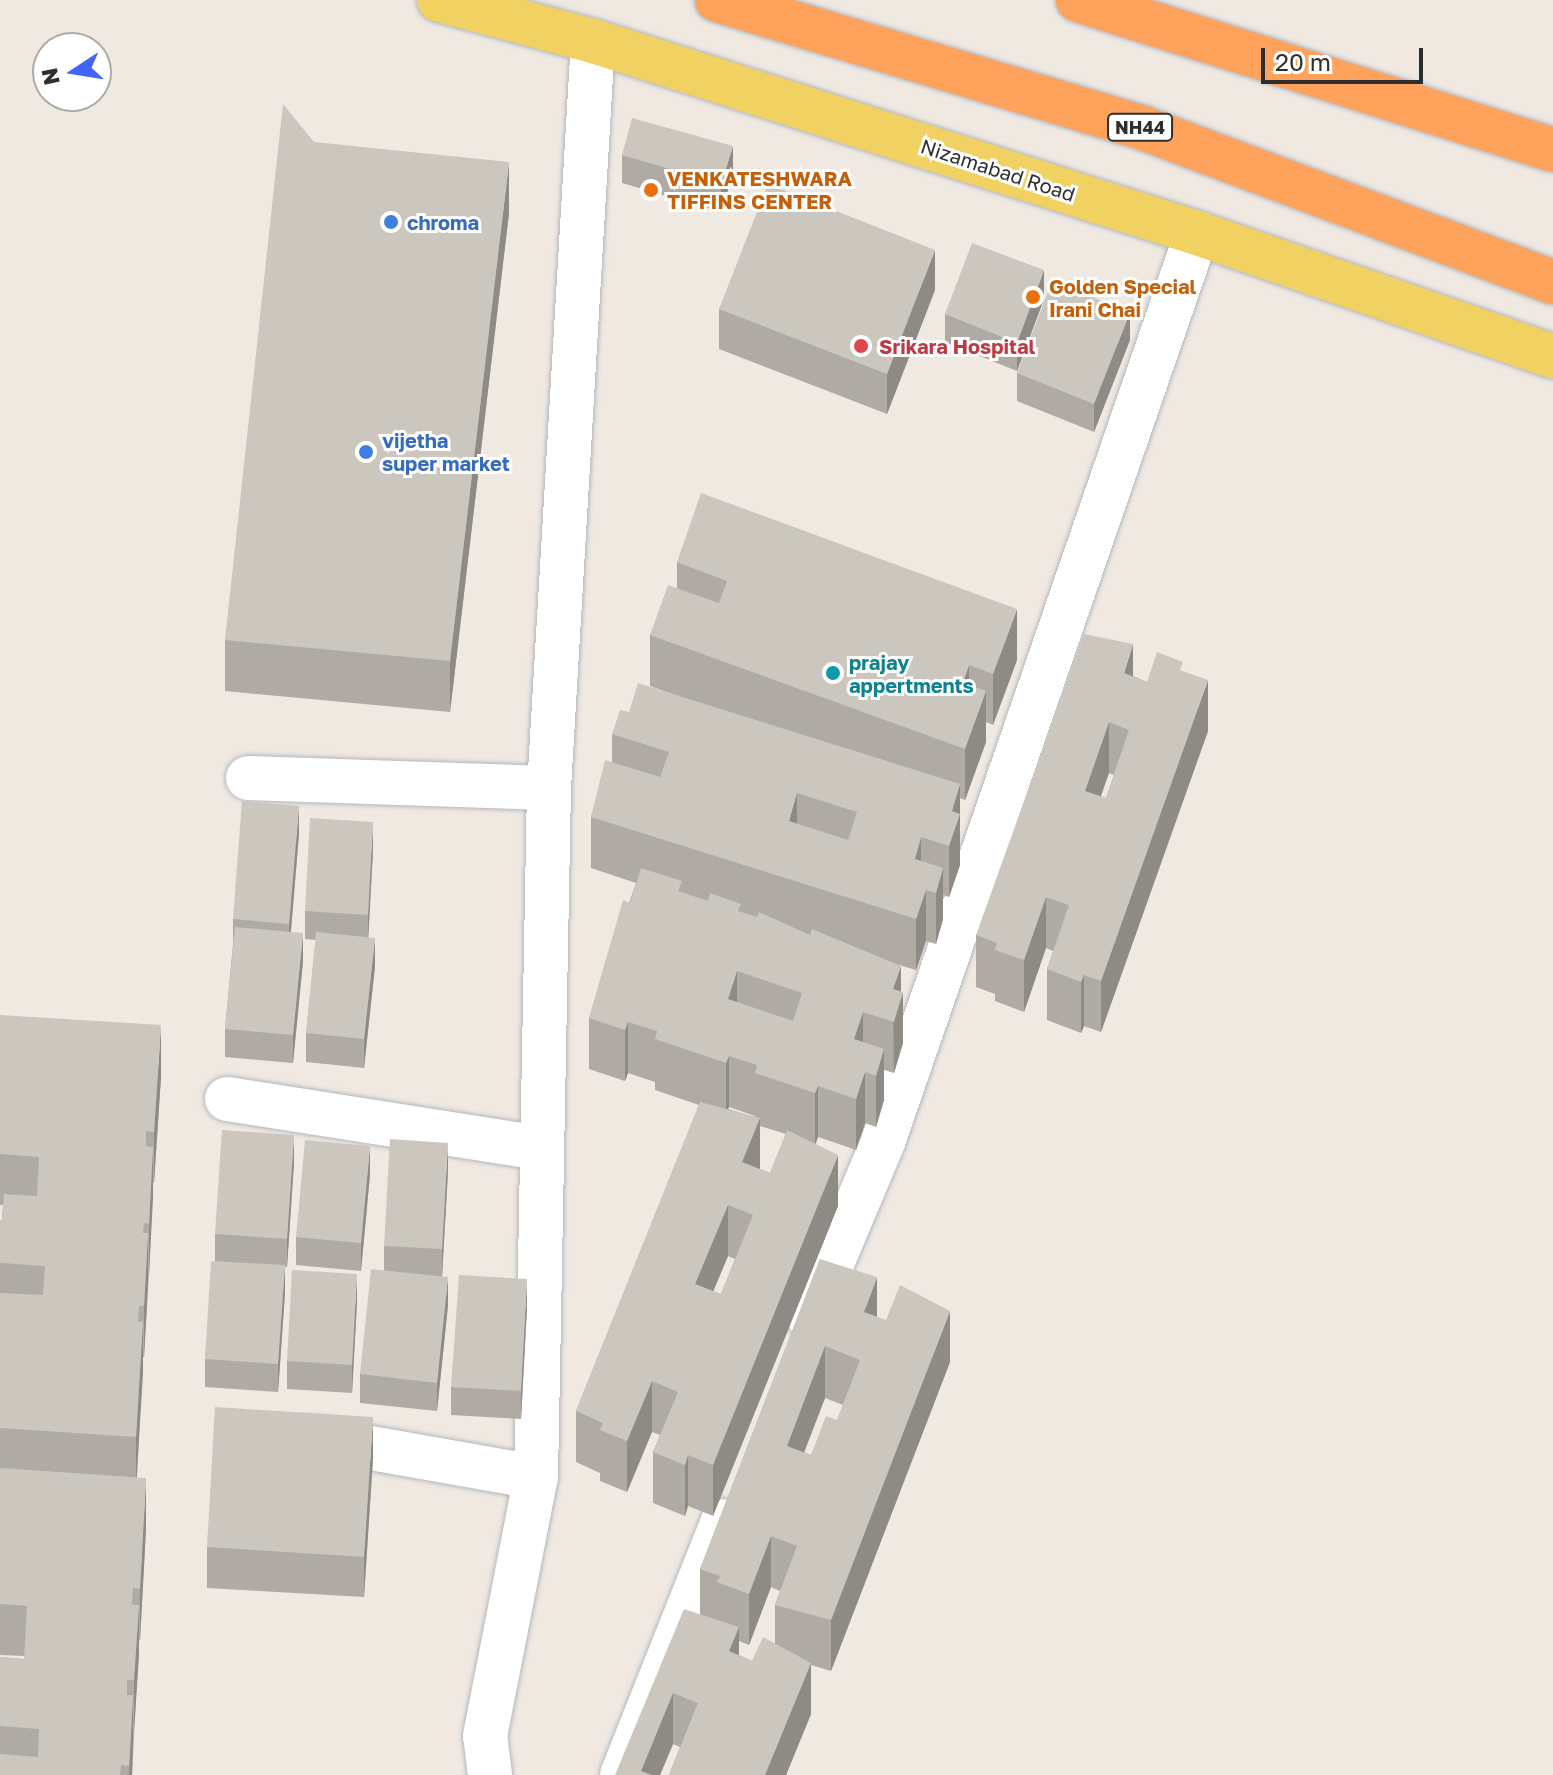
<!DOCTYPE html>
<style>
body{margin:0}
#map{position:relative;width:1553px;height:1775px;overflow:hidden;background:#efe9e1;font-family:"Golos Text",sans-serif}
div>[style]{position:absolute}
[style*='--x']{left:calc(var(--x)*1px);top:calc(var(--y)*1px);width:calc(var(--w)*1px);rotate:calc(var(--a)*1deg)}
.roads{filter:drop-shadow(0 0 2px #b4b7c1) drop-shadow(0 0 2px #b4b7c1)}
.minor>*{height:44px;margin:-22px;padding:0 22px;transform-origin:22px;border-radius:22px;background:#fff}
.major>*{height:44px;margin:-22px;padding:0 22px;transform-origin:22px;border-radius:22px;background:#f2d163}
.highway>*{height:44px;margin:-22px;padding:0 22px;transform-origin:22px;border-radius:22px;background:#ffa35c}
.wall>*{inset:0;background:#afaba4}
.shaded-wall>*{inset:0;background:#8e8b86}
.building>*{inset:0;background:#cbc7bf}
.dots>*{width:22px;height:22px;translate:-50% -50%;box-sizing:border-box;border:4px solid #fff;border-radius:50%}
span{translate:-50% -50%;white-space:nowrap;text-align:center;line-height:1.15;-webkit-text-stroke:6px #fff;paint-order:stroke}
.shield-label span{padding:2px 6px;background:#fff;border:2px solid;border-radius:6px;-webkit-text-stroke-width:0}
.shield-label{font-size:18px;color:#2e2e2e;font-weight:700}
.street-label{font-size:20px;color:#2e2e2e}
.food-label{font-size:20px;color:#c56008;font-weight:700}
.left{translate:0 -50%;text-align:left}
.shop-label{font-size:20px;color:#366cbe;font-weight:700}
.health-label{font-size:20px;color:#be3a42;font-weight:700}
.culture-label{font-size:20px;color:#0d838f;font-weight:700}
.north{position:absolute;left:32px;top:32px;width:80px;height:80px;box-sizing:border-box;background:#fff;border:2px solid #ababab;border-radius:50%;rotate:258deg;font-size:22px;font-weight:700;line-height:32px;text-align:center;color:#2e2e2e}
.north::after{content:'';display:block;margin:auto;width:28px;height:36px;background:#4264fb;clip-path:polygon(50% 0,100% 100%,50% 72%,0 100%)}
.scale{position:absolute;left:1261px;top:48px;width:162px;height:36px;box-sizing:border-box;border:4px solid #2e2e2e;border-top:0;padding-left:10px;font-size:24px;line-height:28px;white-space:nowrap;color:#2e2e2e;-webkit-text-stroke:6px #fff;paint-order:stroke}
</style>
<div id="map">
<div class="roads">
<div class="minor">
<div style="--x:248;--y:778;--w:301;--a:1.9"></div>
<div style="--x:227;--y:1099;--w:316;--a:8.9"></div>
<div style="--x:809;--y:1318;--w:191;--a:-67.2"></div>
<div style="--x:883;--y:1142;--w:962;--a:-70.94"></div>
<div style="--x:314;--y:1438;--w:225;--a:10"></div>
<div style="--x:490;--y:1775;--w:39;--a:-97"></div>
<div style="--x:485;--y:1736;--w:264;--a:-78.9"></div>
<div style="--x:536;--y:1477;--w:689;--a:-88.92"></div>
<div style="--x:549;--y:788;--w:748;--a:-86.63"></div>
<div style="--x:622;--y:1775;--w:273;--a:-68.3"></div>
</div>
<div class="major">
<div style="--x:439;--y:0;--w:159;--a:14.9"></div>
<div style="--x:593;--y:41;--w:634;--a:17.63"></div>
<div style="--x:1197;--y:233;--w:377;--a:19.1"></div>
</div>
<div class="highway">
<div style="--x:717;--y:0;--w:445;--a:16.7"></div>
<div style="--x:1143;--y:128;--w:438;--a:20.6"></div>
<div style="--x:1078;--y:0;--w:498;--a:17.5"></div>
</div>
</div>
<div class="wall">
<div style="clip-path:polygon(314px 142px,509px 213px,450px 712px,225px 691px,225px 640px)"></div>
<div style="clip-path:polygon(622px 155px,733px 174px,721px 212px,622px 183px)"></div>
<div style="clip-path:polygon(935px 290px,887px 414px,719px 349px,719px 309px)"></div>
<div style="clip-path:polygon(1044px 299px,1017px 371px,945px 342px,945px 314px)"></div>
<div style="clip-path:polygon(1130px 340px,1094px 432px,1017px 401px,1017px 373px)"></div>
<div style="clip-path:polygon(evenodd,677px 562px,1017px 660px,993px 725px,986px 722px,986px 742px,965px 800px,960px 798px,960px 865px,949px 897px,943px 895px,943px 919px,936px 944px,926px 941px,916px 970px,899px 965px,903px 1043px,894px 1073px,884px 1070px,884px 1100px,876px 1127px,865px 1123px,856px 1150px,818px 1137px,816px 1144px,838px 1206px,713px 1516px,688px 1506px,685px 1516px,653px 1503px,653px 1452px,660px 1435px,652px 1432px,627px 1492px,600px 1481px,600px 1473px,576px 1462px,576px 1411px,699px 1105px,655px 1090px,655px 1082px,628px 1073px,625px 1081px,589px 1069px,589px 1018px,636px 883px,591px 868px,591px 817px,612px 762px,612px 734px,629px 712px,672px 694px,650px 686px,650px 635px,677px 588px,677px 562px,729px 1107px,755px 1116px,755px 1117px,728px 1109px,729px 1107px,677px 562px,760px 1126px,786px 1134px,770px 1173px,760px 1169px,760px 1126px,677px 562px,728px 1256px,735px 1259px,721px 1294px,713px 1291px,728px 1256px)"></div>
<div style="clip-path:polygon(evenodd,1183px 671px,1208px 731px,1101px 1032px,1084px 1026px,1081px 1033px,1047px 1020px,1047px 969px,1053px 951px,1046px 948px,1024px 1012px,995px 1001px,995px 994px,976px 987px,976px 935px,1133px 676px,1147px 682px,1183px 671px,1109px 773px,1114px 775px,1106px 798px,1100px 796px,1109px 773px)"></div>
<div style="clip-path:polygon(299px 834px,291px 932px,303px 961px,293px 1063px,225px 1057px,225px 1029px,233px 944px,233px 919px)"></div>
<div style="clip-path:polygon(373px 850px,368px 937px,375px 966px,364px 1068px,306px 1062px,306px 1033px,316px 940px,305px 939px,305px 911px)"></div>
<div style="clip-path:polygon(0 1015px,161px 1077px,154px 1183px,153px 1183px,149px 1275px,144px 1357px,143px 1357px,137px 1477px,146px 1529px,140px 1640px,139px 1640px,132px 1775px,0 1775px,0 1657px,24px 1659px,24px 1656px,0 1655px,0 1220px,2px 1220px,3px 1205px,0 1205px)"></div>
<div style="clip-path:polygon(294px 1163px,287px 1267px,285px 1267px,285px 1293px,278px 1392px,205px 1387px,205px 1359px,215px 1261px,215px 1234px)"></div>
<div style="clip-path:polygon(448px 1171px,442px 1276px,448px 1305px,437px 1411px,360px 1403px,360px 1374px,384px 1270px,384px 1246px)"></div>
<div style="clip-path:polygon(370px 1174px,361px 1271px,296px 1265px,296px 1237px)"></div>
<div style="clip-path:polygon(evenodd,820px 1259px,877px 1317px,950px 1362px,831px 1671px,811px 1665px,811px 1714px,786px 1775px,669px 1775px,680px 1747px,673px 1744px,660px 1775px,615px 1775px,700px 1614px,700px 1569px,820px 1259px,825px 1398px,843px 1405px,837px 1420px,811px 1455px,804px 1452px,825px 1398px,820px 1259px,771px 1587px,780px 1591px,775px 1605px,775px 1643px,752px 1661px,739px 1655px,739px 1641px,749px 1645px,771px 1587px)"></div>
<div style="clip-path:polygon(357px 1302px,352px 1393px,287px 1389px,287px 1361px)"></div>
<div style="clip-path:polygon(527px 1307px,521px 1419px,451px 1415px,451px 1387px)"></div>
<div style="clip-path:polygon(373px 1458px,364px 1597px,207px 1588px,207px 1547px)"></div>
</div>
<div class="shaded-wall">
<div style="clip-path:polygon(733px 146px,733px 174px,721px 212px,721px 184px)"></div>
<div style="clip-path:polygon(509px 162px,509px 213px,450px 712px,450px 661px)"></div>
<div style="clip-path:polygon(935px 250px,935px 290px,887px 414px,887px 374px)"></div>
<div style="clip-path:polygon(1044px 270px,1044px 299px,1017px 371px,1017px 343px)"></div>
<div style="clip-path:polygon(1130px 312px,1130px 340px,1094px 432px,1094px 404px)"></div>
<div style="clip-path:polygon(1017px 609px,1017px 660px,993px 725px,993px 674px)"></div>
<div style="clip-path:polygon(1133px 644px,1133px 695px,1124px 673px)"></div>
<div style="clip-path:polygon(969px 665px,969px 716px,963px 683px)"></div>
<div style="clip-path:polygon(1208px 680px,1208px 731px,1101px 1032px,1101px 981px)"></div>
<div style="clip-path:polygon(986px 691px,986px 742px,965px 800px,965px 749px)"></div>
<div style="clip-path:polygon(1109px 722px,1109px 773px,1085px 842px,1085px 791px)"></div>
<div style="clip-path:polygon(960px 784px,960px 865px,949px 897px,949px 846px,952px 811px)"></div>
<div style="clip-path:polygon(797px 793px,797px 844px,789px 821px)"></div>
<div style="clip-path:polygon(299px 806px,299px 834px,289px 952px,289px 924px)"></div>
<div style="clip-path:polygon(373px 822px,373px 850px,368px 943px,368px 915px)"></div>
<div style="clip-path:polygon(921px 837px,921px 888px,915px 859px)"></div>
<div style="clip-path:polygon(943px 868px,943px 919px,936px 944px,936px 893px)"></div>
<div style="clip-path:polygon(926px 890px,926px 941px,916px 970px,916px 919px)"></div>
<div style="clip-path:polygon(1046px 897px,1046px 948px,1024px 1012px,1024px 960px)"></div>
<div style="clip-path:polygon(303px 933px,303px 961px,293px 1063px,293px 1035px)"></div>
<div style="clip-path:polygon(375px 938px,375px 966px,364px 1068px,364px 1039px)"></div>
<div style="clip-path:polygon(901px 966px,901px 999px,903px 992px,903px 1043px,894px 1073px,893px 989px)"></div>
<div style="clip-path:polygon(737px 971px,737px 1022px,728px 999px)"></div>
<div style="clip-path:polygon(1084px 975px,1084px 1026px,1081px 1033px,1081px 982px)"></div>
<div style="clip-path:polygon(863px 1012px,863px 1063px,854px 1039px)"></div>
<div style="clip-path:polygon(628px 1022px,628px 1073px,625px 1081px,625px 1030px)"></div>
<div style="clip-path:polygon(161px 1025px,161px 1077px,154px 1183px,154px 1132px)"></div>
<div style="clip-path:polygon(884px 1049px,884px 1100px,876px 1127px,876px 1076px)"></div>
<div style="clip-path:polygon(729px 1056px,729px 1107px,726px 1114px,726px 1063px)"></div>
<div style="clip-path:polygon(865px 1072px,865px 1123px,856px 1150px,856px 1099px)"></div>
<div style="clip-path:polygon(818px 1086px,818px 1137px,815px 1144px,815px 1093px)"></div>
<div style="clip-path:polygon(760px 1118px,760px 1169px,742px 1213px,742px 1162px)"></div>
<div style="clip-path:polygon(294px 1135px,294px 1163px,287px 1267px,287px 1239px)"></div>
<div style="clip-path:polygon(448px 1143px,448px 1171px,442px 1277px,442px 1249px)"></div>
<div style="clip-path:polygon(370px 1146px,370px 1174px,361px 1271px,361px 1243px)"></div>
<div style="clip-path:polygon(153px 1147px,153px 1198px,149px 1275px,149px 1224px)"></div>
<div style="clip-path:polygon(838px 1155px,838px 1206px,713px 1516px,713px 1465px)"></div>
<div style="clip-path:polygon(728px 1205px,728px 1256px,695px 1335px,695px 1284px)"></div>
<div style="clip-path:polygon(148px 1233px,148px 1284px,144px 1357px,144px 1306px)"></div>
<div style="clip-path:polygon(285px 1265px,285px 1293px,278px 1392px,278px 1364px)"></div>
<div style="clip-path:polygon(357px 1274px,357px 1302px,352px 1393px,352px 1365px)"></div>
<div style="clip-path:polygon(448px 1277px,448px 1305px,437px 1411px,437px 1383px)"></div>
<div style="clip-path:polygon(877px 1277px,877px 1328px,864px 1312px)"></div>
<div style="clip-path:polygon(527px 1279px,527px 1307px,521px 1419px,521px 1391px)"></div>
<div style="clip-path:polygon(950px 1311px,950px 1362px,831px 1671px,831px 1620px)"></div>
<div style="clip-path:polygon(143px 1321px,143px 1373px,136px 1488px,136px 1437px)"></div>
<div style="clip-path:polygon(825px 1346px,825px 1398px,787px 1497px,787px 1446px)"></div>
<div style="clip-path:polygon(652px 1381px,652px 1432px,627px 1492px,627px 1441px)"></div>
<div style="clip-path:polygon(373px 1417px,373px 1458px,364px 1597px,364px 1557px)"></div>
<div style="clip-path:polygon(688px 1455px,688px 1506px,685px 1516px,685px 1465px)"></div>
<div style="clip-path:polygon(146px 1478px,146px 1529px,140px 1640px,140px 1589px)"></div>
<div style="clip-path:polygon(771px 1536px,771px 1587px,749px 1645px,749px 1594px)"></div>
<div style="clip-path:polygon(139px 1605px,139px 1656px,134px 1731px,134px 1680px)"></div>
<div style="clip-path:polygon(739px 1627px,739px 1678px,729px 1651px)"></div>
<div style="clip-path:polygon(811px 1663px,811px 1714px,786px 1775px,765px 1775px)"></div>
<div style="clip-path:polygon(673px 1693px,673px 1744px,660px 1775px,641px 1775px,641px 1771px)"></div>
<div style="clip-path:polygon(133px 1695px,133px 1746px,132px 1775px,129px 1775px)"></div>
</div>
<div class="building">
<div style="clip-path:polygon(283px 104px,314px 142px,509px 162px,450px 661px,225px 640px)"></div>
<div style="clip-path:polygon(632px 118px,733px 146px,721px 184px,622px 155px)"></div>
<div style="clip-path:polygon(768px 184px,935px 250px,887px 374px,719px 309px)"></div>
<div style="clip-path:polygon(972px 243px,1044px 270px,1017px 343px,945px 314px)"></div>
<div style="clip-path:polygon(1052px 281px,1130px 312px,1094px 404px,1017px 373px)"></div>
<div style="clip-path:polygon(701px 493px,1017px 609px,993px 674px,969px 665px,963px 683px,986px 691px,965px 749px,650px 635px,668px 585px,719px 603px,727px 581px,677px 562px)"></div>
<div style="clip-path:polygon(evenodd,1084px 634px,1133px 644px,1124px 673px,1147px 682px,1157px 652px,1183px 662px,1180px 670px,1208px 680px,1101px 981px,1084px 975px,1081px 982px,1047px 969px,1069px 905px,1046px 897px,1024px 960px,995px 950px,997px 943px,976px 935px,1084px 634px,1109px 722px,1129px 730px,1106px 798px,1085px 791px,1109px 722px)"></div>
<div style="clip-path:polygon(evenodd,638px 683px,960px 784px,952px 811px,960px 814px,949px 846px,921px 837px,915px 859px,943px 868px,936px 893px,926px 890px,916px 919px,591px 817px,605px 760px,660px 777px,669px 752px,612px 734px,620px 710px,629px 712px,638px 683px,797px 793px,857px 812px,848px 840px,789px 821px,797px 793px)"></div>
<div style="clip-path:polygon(242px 801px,299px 806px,289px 924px,233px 919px)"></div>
<div style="clip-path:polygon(310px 818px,373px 822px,368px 915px,305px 911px)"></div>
<div style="clip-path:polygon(evenodd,641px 868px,682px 881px,678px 891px,708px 901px,710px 893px,741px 904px,738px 911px,757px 917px,759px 912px,810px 935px,812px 929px,901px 966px,893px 989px,903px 992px,894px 1022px,863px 1012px,854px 1039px,884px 1049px,876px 1076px,865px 1072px,856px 1099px,818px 1086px,815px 1093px,755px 1073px,757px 1065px,729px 1056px,726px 1063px,655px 1039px,657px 1031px,628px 1022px,625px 1030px,589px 1018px,623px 900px,630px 903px,641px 868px,737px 971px,802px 993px,793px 1021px,728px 999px,737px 971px)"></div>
<div style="clip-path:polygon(235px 927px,303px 933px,293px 1035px,225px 1029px)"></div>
<div style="clip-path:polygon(316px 932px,375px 938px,364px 1039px,306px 1033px)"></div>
<div style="clip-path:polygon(0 1015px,161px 1025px,154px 1132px,146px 1131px,146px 1146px,153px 1147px,149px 1224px,144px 1223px,143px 1233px,148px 1233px,144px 1306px,139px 1306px,138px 1322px,143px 1321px,136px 1437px,0 1428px,0 1293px,43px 1295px,45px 1266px,0 1263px,0 1220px,2px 1220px,4px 1194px,37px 1196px,39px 1157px,0 1154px)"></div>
<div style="clip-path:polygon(evenodd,700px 1102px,760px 1118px,742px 1162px,770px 1173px,787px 1130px,838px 1155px,713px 1465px,688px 1455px,685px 1465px,653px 1452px,678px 1392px,652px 1381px,627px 1441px,600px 1430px,603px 1423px,576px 1411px,700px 1102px,728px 1205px,753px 1215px,721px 1294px,695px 1284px,728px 1205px)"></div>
<div style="clip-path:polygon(222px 1130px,294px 1135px,287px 1239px,215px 1234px)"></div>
<div style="clip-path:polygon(390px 1139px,448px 1143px,442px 1249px,384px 1246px)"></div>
<div style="clip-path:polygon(305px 1140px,370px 1146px,361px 1243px,296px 1237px)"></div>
<div style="clip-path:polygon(evenodd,820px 1259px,877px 1277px,864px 1312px,886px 1320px,900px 1285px,950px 1311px,831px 1620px,775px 1605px,797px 1546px,771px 1536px,749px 1594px,717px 1582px,720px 1576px,700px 1569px,820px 1259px,825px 1346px,860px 1360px,837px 1420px,826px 1416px,811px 1455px,787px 1446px,825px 1346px)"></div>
<div style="clip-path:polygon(211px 1261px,285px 1265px,278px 1364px,205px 1359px)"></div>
<div style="clip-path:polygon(371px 1269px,448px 1277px,437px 1383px,360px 1374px)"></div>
<div style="clip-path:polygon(292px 1270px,357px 1274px,352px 1365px,287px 1361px)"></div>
<div style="clip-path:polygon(459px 1275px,527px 1279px,521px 1391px,451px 1387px)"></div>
<div style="clip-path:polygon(215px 1407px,373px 1417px,364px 1557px,207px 1547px)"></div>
<div style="clip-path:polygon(0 1468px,146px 1478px,140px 1589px,133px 1588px,132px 1605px,139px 1605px,134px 1680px,127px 1680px,127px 1695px,133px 1695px,129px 1766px,121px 1765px,120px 1775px,0 1775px,0 1754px,38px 1757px,39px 1729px,0 1726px,0 1657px,24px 1659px,27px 1606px,0 1604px)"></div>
<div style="clip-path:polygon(684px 1609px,739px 1627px,729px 1651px,752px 1661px,763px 1637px,811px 1663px,765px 1775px,669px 1775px,698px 1703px,673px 1693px,641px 1771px,652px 1775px,615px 1775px)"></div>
</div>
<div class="dots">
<div style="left:651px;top:190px;background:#e8710a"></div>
<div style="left:391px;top:222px;background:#3f7fe0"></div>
<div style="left:1033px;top:297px;background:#e8710a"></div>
<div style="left:861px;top:346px;background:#e0444e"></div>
<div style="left:366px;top:452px;background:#3f7fe0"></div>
<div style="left:833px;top:673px;background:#0f9aa8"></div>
</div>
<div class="shield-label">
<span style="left:1140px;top:127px">NH44</span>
</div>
<div class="street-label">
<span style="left:998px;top:170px;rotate:18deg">Nizamabad Road</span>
</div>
<div class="food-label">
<span class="left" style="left:667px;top:190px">VENKATESHWARA<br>TIFFINS CENTER</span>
<span class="left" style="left:1049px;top:298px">Golden Special<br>Irani Chai</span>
</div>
<div class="shop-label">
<span class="left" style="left:407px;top:222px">chroma</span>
<span class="left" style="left:382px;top:452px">vijetha<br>super market</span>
</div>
<div class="health-label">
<span class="left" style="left:879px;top:346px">Srikara Hospital</span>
</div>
<div class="culture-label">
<span class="left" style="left:849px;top:674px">prajay<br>appertments</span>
</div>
<div class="north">N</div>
<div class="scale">20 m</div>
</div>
